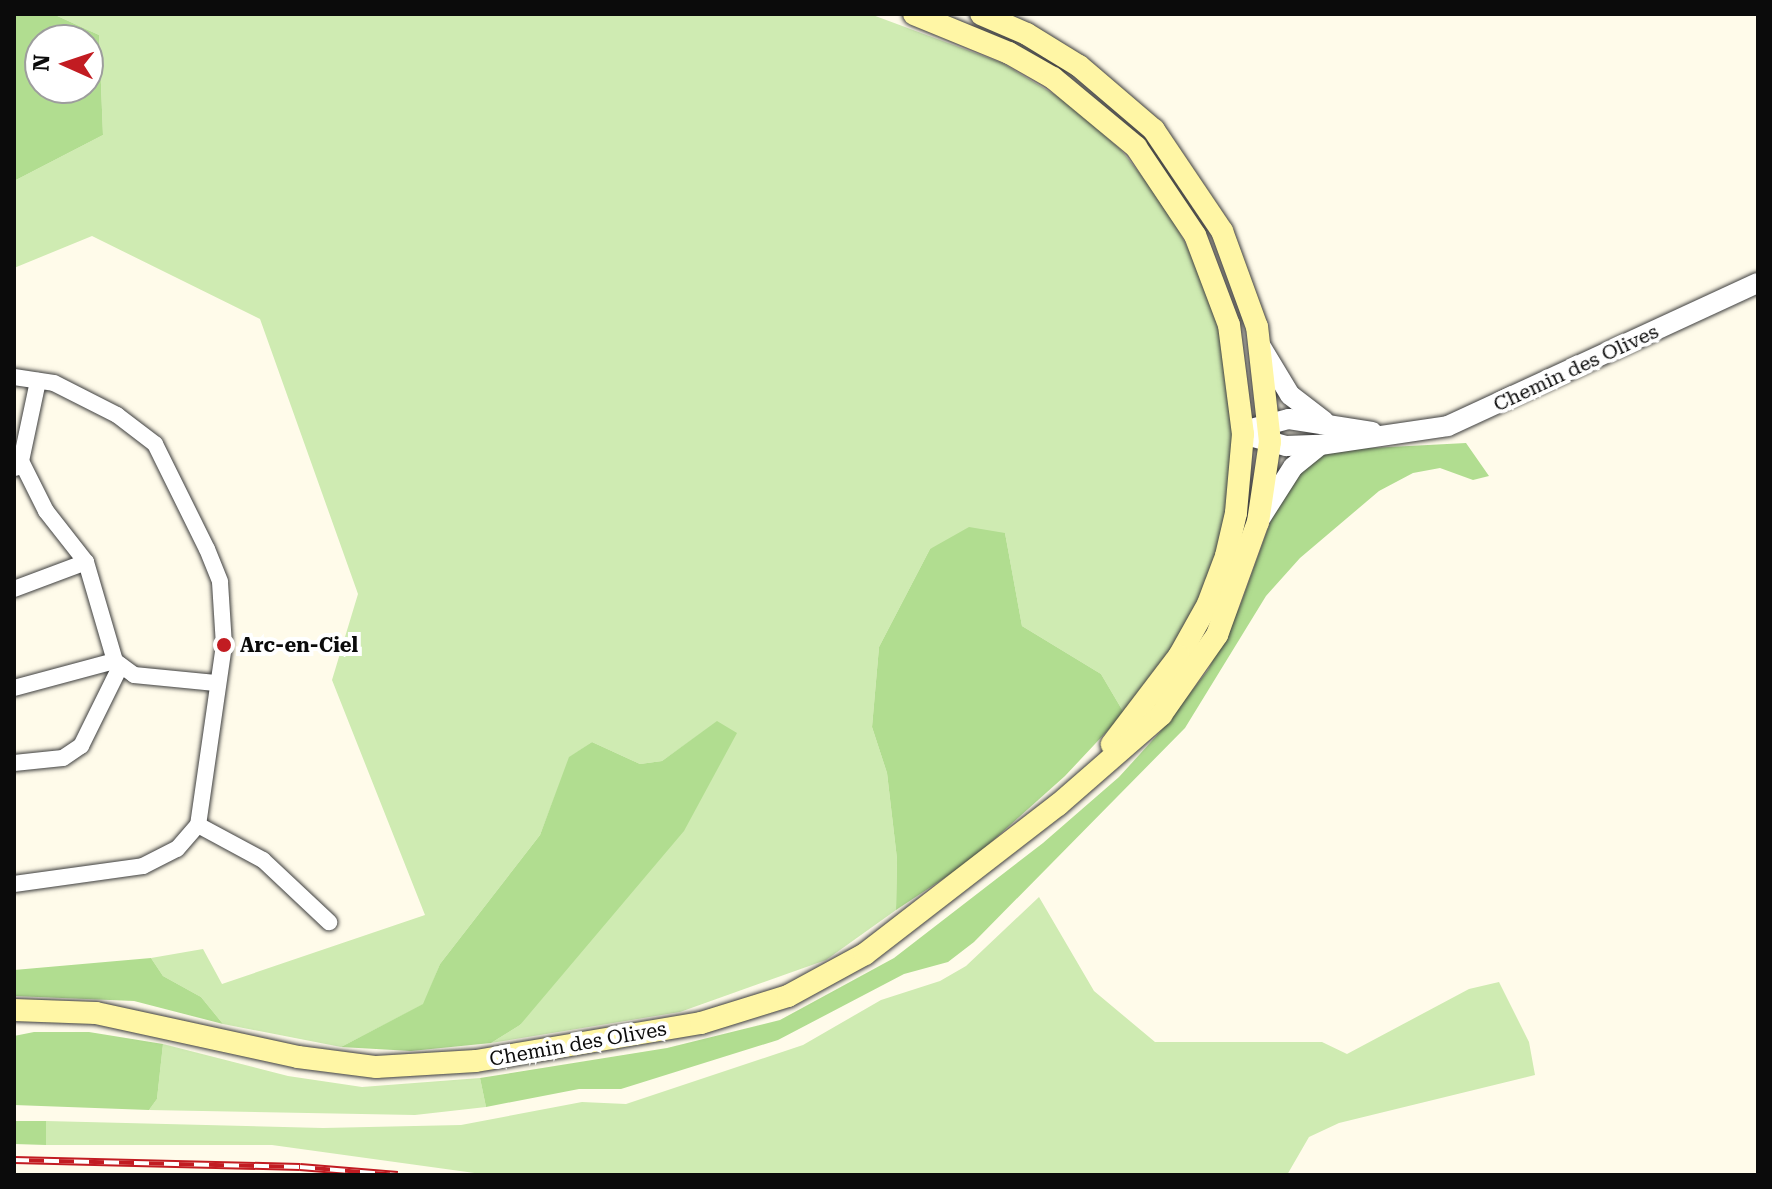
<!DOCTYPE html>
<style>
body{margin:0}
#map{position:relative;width:1772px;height:1189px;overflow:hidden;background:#fffbea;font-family:"Roboto Serif",serif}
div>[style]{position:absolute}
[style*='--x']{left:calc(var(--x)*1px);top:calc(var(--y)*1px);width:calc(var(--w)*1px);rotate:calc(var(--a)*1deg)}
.green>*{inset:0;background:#cfebb2}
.forest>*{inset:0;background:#b1dd90}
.roads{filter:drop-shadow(0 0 2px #3e3e3e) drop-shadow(0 0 2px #3e3e3e)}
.minor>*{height:16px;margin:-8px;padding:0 8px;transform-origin:8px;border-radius:8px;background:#fff}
.tertiary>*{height:20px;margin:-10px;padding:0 10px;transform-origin:10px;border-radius:10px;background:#fff}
.secondary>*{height:22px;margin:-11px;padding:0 11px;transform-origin:11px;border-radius:11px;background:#fff6a5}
.rail>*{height:8px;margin-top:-4px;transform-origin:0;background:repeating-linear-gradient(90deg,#fff 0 15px,#c21c22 0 30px);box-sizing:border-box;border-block:2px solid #c21c22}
.dots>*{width:22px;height:22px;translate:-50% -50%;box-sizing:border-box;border:4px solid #fff;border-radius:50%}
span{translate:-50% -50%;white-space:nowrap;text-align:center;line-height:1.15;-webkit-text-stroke:8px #fff;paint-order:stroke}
.street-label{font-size:20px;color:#0b0b0b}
.poi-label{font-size:20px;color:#0b0b0b;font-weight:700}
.left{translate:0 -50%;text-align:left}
.frame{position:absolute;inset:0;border:16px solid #0b0b0b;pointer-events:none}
.north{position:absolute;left:24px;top:24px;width:80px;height:80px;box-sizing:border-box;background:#fff;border:2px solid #9d9d9d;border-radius:50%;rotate:273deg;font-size:22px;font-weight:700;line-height:32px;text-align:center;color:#0b0b0b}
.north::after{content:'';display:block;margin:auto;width:28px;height:36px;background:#c21c22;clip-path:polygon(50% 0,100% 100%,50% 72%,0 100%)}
</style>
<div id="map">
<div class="green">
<div style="clip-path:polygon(53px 14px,870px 14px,1002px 63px,1067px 102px,1121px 150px,1165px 205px,1203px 277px,1224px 349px,1233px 410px,1233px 473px,1223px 531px,1200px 604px,1157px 676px,1124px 713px,1101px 674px,1022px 626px,1005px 533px,930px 549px,879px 647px,872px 727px,887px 773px,897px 859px,896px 910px,826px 960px,680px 1012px,491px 1043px,520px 1025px,717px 722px,662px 761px,640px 764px,592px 742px,570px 757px,540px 835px,440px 964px,424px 1004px,341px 1047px,223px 1024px,201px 997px,163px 976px,151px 958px,203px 949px,222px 984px,425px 915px,332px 680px,358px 594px,260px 319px,92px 236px,14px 268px,14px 181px,103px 135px,99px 35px)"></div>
<div style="clip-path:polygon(1039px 897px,1094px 991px,1155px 1042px,1322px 1042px,1347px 1054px,1469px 989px,1499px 982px,1529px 1042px,1535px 1075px,1339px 1123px,1309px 1137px,1287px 1175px,489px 1175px,272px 1145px,46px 1145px,46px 1121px,323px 1128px,461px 1125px,582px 1102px,626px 1104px,803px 1045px,881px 1000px,940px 981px,966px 966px)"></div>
<div style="clip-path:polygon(163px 1044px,288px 1076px,362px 1087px,480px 1078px,486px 1107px,415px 1115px,149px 1110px,157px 1099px)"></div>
</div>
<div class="forest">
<div style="clip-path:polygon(evenodd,14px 14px,53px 14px,99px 35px,103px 135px,14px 181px,14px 14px,40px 40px,88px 40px,88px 88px,40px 88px,40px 40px)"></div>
<div style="clip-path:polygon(1466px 443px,1489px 476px,1473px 480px,1440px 468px,1413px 473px,1379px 491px,1300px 558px,1266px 596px,1185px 728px,974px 942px,948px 962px,904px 974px,778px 1040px,621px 1089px,579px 1089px,486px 1107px,480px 1078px,667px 1048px,780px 1020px,894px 958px,1043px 843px,1119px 777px,1160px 732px,1208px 670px,1240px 606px,1274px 512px,1310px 460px,1333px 450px)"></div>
<div style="clip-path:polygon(969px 527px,1005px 533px,1022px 626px,1101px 674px,1124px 713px,1065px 776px,970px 861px,896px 910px,897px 859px,887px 773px,872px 727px,879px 647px,930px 549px)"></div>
<div style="clip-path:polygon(717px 721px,737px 733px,684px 831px,520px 1025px,491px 1043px,411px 1051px,341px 1047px,423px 1004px,440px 964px,540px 835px,569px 757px,592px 742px,640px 764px,662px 761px)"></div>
<div style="clip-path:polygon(151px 958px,163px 976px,201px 997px,223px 1024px,134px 1001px,14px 996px,14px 970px)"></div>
<div style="clip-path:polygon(34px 1032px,89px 1032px,163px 1044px,157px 1099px,149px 1110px,14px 1105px,14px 1036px)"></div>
<div style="clip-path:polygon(14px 1121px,46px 1121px,46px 1145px,14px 1144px)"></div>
</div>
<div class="roads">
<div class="minor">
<div style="--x:14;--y:377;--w:40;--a:8.5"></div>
<div style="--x:54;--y:383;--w:71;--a:26.9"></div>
<div style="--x:117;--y:415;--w:48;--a:37.3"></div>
<div style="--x:155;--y:444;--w:117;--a:63.7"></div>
<div style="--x:207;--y:549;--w:35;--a:68"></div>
<div style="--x:220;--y:582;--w:63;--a:86.4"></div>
<div style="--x:224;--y:645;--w:182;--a:98.2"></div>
<div style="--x:21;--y:461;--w:56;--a:63.4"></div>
<div style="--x:46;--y:511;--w:65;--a:51.9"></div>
<div style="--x:86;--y:562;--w:103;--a:73.7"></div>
<div style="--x:115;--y:661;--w:24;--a:36"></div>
<div style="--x:134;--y:675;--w:82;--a:5.6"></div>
<div style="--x:15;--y:468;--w:9;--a:-49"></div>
<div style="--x:21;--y:461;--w:82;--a:-78"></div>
<div style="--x:14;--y:589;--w:77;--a:-20.6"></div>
<div style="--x:14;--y:688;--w:105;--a:-15"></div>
<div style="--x:14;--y:763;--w:49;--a:-5.8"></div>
<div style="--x:63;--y:758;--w:22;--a:-34"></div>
<div style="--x:81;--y:746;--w:90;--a:-63.7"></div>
<div style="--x:198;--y:825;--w:74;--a:28.3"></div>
<div style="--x:263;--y:860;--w:91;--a:43.2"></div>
<div style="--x:14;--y:884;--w:130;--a:-7.9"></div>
<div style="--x:143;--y:866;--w:38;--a:-27"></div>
<div style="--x:177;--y:849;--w:32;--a:-49"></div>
</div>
<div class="tertiary">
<div style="--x:1261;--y:347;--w:56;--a:58.9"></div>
<div style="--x:1290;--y:395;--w:43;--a:37.4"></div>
<div style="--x:1255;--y:428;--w:35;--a:-15"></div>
<div style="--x:1289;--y:419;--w:84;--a:8.9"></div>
<div style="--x:1243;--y:434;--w:45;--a:15.6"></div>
<div style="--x:1286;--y:446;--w:34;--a:-2"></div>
<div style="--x:1320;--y:445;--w:129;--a:-8.4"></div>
<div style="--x:1448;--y:426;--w:341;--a:-24.8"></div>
<div style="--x:1258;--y:522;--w:65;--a:-57.5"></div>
<div style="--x:1293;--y:467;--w:35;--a:-39"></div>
</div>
<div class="secondary">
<div style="--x:914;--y:14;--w:103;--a:22.3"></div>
<div style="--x:1009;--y:53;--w:51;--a:29.6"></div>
<div style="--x:1053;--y:78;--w:108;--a:39.7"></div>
<div style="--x:1136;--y:147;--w:106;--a:56.2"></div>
<div style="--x:1195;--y:235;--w:96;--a:69.3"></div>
<div style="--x:1229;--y:325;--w:110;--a:82.7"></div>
<div style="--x:1243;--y:434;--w:79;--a:95.1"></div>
<div style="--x:1236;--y:513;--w:44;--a:103.1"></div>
<div style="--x:1226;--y:556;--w:51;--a:110.6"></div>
<div style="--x:1208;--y:604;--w:60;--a:119.1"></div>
<div style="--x:1179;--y:656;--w:111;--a:127.3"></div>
<div style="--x:14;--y:1010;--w:82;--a:2.1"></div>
<div style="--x:96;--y:1013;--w:207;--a:12.3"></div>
<div style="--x:298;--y:1057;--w:79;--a:7.3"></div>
<div style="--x:376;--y:1067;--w:100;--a:-3.4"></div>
<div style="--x:476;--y:1061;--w:228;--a:-9.6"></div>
<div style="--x:701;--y:1023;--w:91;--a:-17.2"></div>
<div style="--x:788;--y:996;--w:88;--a:-28.6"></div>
<div style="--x:865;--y:954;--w:244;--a:-37.7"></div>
<div style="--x:1058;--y:805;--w:137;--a:-41.1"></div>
<div style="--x:1161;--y:715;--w:98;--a:-55"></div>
<div style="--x:1217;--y:635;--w:120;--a:-70.1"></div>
<div style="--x:1258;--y:522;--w:81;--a:-81.5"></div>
<div style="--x:1270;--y:442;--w:116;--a:-96.4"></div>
<div style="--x:1257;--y:327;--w:102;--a:-110"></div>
<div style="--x:1222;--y:231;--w:122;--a:-124"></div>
<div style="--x:1154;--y:130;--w:99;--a:-139.5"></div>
<div style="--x:1079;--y:66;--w:61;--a:-148.4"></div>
<div style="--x:1027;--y:34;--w:50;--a:-156.5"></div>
</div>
</div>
<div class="rail">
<div style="--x:14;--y:1160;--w:286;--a:1.4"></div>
<div style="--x:300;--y:1167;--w:98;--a:4.7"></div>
</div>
<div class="dots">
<div style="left:224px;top:645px;background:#c21c22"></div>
</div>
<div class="street-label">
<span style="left:1576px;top:368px;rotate:-25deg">Chemin des Olives</span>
<span style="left:578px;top:1044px;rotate:-10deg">Chemin des Olives</span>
</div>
<div class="poi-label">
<span class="left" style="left:240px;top:645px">Arc-en-Ciel</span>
</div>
<div class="frame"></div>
<div class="north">N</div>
</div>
